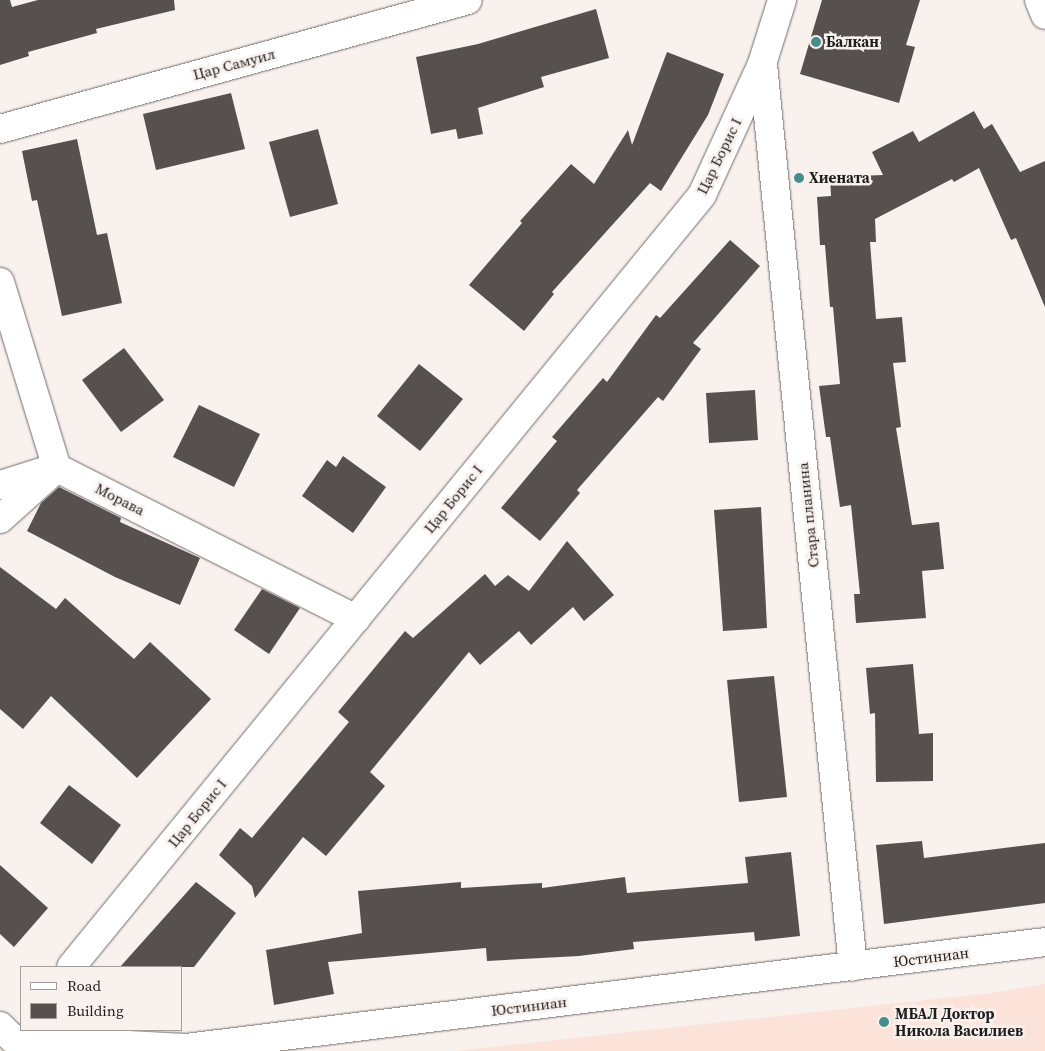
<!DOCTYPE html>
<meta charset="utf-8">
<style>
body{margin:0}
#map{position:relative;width:1045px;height:1051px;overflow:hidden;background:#f8f1ee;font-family:"Source Serif 4",serif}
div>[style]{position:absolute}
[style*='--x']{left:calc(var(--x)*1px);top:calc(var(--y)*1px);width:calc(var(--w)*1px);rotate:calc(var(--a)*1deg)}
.medical>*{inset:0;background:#fce3da}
.building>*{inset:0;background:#56514f}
.roads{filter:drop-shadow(0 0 1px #716c69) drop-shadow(0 0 1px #716c69)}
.minor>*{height:28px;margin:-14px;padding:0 14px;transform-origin:14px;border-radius:14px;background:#fff}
.dots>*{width:14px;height:14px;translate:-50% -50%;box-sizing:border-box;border:2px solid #f8f1ee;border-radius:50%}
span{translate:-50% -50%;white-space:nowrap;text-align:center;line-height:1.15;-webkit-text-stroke:5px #f8f1ee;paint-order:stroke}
.poi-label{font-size:15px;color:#201e1d;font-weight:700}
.left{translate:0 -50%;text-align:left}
.street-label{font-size:15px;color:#201e1d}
.legend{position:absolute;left:20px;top:966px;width:162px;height:65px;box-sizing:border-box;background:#f8f1ee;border:1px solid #a29d9a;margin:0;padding:6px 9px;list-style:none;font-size:15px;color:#201e1d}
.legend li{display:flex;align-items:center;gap:10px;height:25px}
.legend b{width:25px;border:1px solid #a29d9a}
</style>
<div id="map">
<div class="medical">
<div style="clip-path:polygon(1045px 984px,1045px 1051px,455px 1051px,991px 993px)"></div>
</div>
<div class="building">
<div style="clip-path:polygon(0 0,10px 0,12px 7px,38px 0,174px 0,175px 10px,96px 29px,97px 33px,28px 52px,29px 56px,0 65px)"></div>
<div style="clip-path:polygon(822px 0,920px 0,906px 45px,915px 47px,899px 103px,800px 74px)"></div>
<div style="clip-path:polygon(596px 9px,609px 58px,541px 77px,544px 87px,478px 108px,483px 134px,458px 139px,456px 129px,431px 134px,416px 57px,478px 44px)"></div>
<div style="clip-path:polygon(667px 52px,724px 74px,708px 115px,661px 191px,650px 183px,552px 292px,554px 294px,524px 331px,469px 285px,522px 223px,520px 221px,571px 164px,594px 184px,628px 130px,632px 145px)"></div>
<div style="clip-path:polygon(231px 93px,245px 149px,156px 170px,143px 114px)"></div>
<div style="clip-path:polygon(974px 111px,984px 129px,992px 124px,1020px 172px,1045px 161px,1045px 307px,1016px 238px,1011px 240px,979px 168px,954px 182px,952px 179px,875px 219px,876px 242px,870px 242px,876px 319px,902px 317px,906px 362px,893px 363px,901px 427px,896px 428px,912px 525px,939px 522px,944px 569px,922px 571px,926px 618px,856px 623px,854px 594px,860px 594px,851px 505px,840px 507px,830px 437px,826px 437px,819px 386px,840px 384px,833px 307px,830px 307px,825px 245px,820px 245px,817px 197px,831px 196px,830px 177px,883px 175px,872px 152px,913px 131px,919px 142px)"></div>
<div style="clip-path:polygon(318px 129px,338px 204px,290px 217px,269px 142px)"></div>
<div style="clip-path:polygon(77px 139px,97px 235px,107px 233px,122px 303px,62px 316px,37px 200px,32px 201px,22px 151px)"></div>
<div style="clip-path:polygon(730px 240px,760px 266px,693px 343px,701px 349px,663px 401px,658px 397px,577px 490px,580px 493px,540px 541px,501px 508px,557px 441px,552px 437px,603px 378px,607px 382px,656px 315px,660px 318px)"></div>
<div style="clip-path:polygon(124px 348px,164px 400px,121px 432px,82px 380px)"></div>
<div style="clip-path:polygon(419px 364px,463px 399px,420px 451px,377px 416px)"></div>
<div style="clip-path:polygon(755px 390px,758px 440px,709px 443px,706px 393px)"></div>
<div style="clip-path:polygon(199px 405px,260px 434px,234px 487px,173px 457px)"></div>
<div style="clip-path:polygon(343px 456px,386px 487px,353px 533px,302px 496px,327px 460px,336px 467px)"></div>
<div style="clip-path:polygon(59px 487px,121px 518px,120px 522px,200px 558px,180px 605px,115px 577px,27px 531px,41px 503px)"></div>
<div style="clip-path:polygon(761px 507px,767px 628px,723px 631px,714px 510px)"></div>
<div style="clip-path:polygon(567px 541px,614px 595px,584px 621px,573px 607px,531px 645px,519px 631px,480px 665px,469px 652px,370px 772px,385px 786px,326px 856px,303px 837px,255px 898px,252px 886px,219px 855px,240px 828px,252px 838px,349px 722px,338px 712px,405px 631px,413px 638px,485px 574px,495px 586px,508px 575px,529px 591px)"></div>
<div style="clip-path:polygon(0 567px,56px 609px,65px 598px,134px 659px,150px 642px,211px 699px,137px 778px,51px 696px,23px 729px,0 709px)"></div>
<div style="clip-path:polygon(262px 589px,300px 608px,269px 654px,234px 630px)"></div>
<div style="clip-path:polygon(913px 664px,919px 734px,933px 733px,933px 781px,876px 782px,875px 713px,870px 714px,866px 668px)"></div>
<div style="clip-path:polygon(774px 676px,787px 797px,739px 802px,727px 680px)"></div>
<div style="clip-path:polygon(69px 785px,121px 825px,92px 864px,40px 823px)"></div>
<div style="clip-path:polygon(922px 841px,924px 858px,1045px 843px,1045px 903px,884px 924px,876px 845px)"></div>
<div style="clip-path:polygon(791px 852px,800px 936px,755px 941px,754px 932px,633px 942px,634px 949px,579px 956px,487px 961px,486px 948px,328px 962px,334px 994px,274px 1005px,266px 950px,362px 933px,358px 891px,461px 882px,461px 888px,542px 883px,542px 888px,625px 877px,627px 893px,748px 883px,745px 857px)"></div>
<div style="clip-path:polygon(0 865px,48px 908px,14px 947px,0 934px)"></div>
<div style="clip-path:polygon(196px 882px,236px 913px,194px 967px,120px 967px)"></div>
</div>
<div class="roads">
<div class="minor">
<div style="--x:1039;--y:0;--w:16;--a:68"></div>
<div style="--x:763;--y:65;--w:906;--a:84.3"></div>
<div style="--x:0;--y:129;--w:485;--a:-15.4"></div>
<div style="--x:0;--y:282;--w:195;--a:73"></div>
<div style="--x:57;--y:468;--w:335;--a:26.8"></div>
<div style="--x:0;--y:485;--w:53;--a:-17.4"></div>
<div style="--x:0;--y:519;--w:76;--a:-41.8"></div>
<div style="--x:71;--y:967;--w:997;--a:-50.74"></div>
<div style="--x:702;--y:195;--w:144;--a:-65.4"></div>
<div style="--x:762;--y:64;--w:67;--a:-72.6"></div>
<div style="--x:0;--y:1026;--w:18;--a:45"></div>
<div style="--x:13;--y:1039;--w:173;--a:3"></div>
<div style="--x:186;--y:1048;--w:866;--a:-7.03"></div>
</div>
</div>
<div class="dots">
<div style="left:816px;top:42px;background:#468d8b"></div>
<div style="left:799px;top:178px;background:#468d8b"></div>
<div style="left:884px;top:1022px;background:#468d8b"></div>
</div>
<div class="poi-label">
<span class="left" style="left:826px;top:42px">Балкан</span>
<span class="left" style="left:809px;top:178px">Хиената</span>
<span class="left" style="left:895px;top:1022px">МБАЛ Доктор<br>Никола Василиев</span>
</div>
<div class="street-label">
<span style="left:234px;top:64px;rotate:-15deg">Цар Самуил</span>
<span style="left:719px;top:156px;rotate:-64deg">Цар Борис I</span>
<span style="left:120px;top:499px;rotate:27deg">Морава</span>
<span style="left:453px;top:499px;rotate:-51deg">Цар Борис I</span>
<span style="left:808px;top:515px;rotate:-96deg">Стара планина</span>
<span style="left:197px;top:813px;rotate:-51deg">Цар Борис I</span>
<span style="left:931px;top:957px;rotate:-7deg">Юстиниан</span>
<span style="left:529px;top:1006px;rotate:-7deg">Юстиниан</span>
</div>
<ul class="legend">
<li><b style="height:6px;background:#fff"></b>Road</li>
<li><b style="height:14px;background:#56514f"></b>Building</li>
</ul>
</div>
